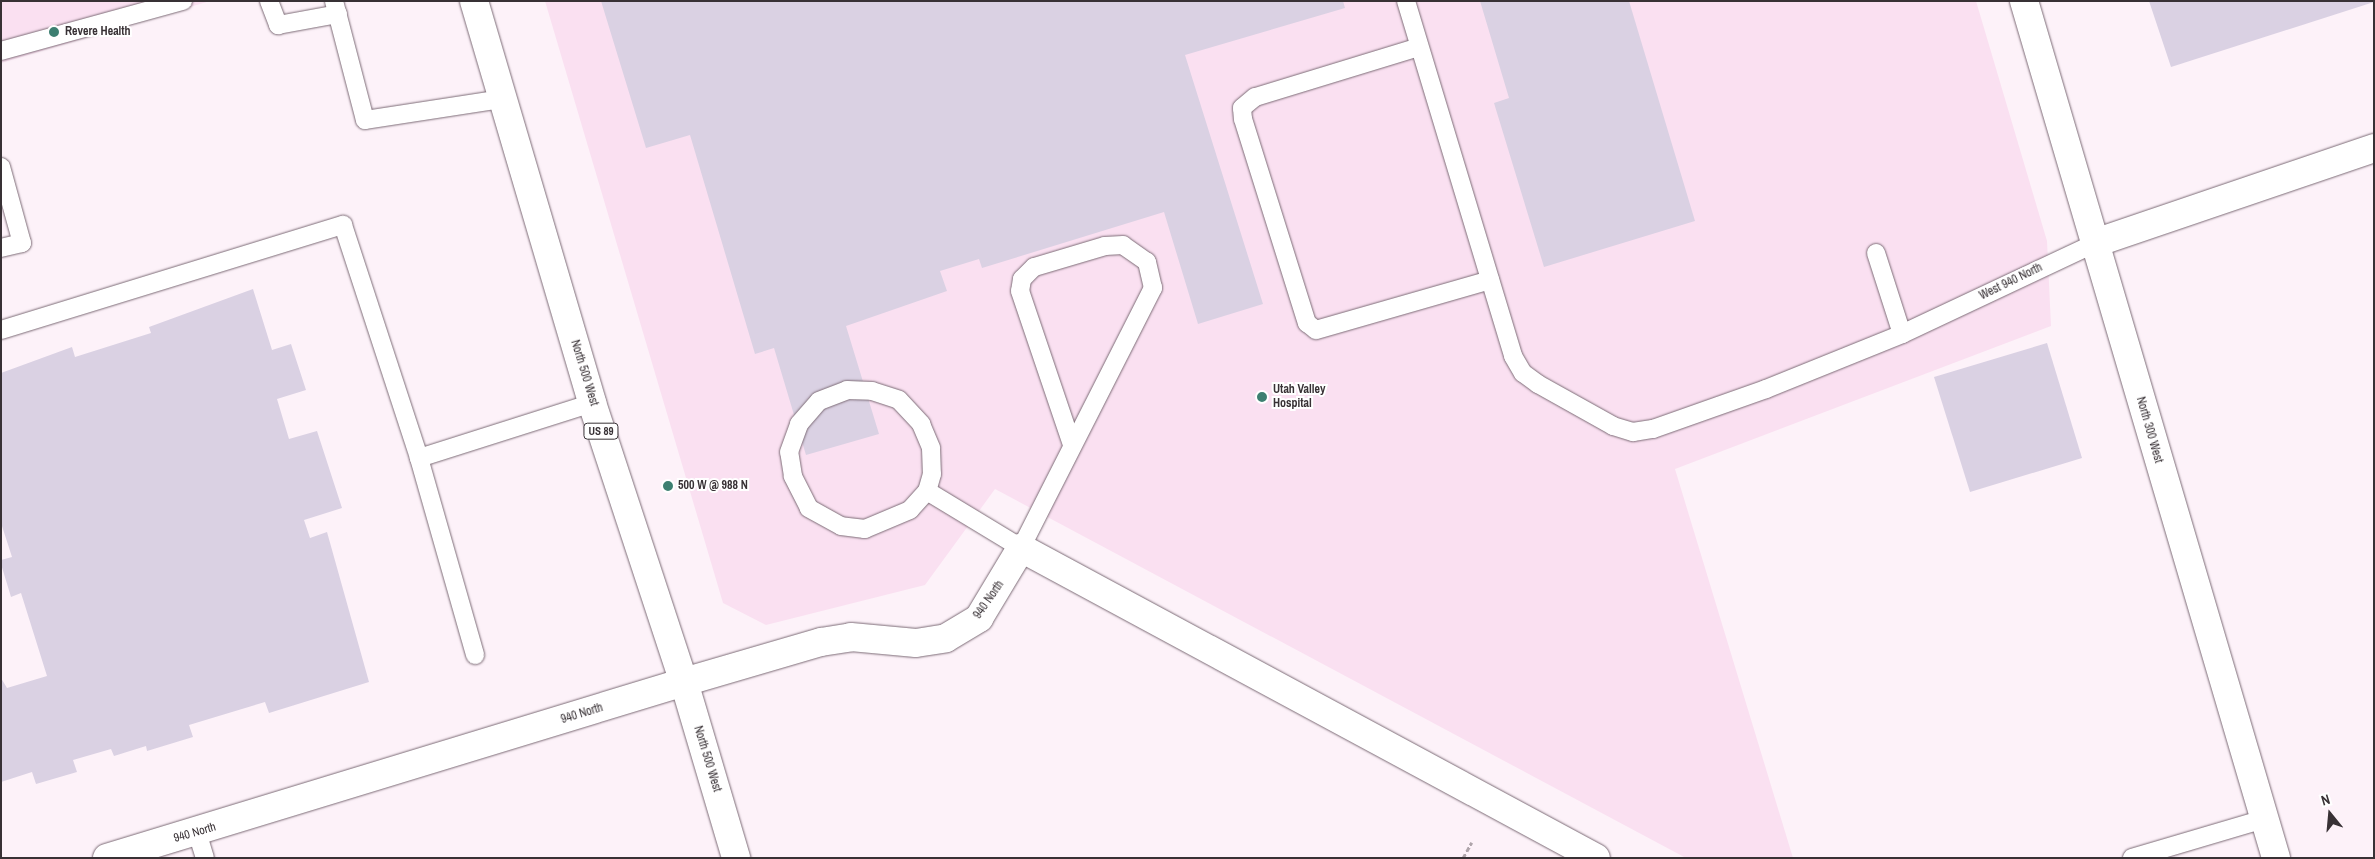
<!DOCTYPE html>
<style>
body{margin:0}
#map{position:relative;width:2375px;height:859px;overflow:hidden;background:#fdf2f9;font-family:"Archivo Narrow",sans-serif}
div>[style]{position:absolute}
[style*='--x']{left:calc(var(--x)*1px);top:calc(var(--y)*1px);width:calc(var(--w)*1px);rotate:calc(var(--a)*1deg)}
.built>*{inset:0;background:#fae0f1}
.building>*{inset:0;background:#dad1e3}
.path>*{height:3px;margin-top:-1.5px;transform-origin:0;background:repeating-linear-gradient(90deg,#afa5ab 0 5px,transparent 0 7.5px)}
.roads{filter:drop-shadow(0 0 1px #7c6b76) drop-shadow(0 0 1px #7c6b76)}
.service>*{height:18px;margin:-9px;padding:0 9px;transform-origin:9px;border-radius:9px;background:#fff}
.minor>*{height:28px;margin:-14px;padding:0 14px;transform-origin:14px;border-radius:14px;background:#fff}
.tertiary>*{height:28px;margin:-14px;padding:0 14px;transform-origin:14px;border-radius:14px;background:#fff}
.primary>*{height:28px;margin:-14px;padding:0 14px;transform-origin:14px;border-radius:14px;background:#fff}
.dots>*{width:14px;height:14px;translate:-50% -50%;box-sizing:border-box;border:2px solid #fff;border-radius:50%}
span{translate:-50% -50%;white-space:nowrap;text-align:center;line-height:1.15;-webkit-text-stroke:4px #fff;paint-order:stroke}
.shield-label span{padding:1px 4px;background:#fff;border:1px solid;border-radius:4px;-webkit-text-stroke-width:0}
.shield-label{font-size:11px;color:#383135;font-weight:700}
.poi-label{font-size:12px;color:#383135;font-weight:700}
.left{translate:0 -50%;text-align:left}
.street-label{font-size:12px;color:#383135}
.frame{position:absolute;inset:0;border:2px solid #383135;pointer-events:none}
.north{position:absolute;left:2305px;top:789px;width:50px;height:50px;-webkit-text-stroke:4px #fff;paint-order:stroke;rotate:343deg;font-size:14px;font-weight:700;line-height:20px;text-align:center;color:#383135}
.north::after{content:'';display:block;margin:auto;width:18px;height:22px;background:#383135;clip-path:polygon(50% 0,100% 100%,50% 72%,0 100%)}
</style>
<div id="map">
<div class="built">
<div style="clip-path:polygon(1px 1px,210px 1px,1px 63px)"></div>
<div style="clip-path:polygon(545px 1px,1976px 1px,2047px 241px,2051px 326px,1675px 469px,1793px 858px,1686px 858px,995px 489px,925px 585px,766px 625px,723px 603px)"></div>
</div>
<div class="building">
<div style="clip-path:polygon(601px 1px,1343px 1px,1345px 8px,1185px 55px,1263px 304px,1198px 324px,1164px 212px,982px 268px,979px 259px,940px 271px,947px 291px,846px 326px,879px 434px,806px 455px,774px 348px,755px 354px,690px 135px,646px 148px)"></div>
<div style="clip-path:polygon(1480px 1px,1629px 1px,1695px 221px,1544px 267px,1494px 103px,1509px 98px)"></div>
<div style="clip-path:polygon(2149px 1px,2374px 1px,2374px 2px,2171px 67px)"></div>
<div style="clip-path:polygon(253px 289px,272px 350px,291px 344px,306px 390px,277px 399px,289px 439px,317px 431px,342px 508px,304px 520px,310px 538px,327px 532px,369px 682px,269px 713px,265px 702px,189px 725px,193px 737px,147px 751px,146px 746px,114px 756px,111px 749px,73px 760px,77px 772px,36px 784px,32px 772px,1px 782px,1px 678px,7px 688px,47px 676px,21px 593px,11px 597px,1px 564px,1px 560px,12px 557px,1px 523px,1px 373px,72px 347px,75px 357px,151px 333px,149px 327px)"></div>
<div style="clip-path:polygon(2047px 343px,2082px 458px,1970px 492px,1934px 377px)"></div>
</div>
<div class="path">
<div style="--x:1463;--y:858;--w:18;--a:-61"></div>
</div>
<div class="roads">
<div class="service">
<div style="--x:269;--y:1;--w:26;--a:69"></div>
<div style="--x:278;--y:25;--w:61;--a:-10.4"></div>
<div style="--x:334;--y:1;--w:123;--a:75.4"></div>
<div style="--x:365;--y:120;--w:140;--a:-8.7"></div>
<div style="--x:1406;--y:1;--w:371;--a:73.2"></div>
<div style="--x:1513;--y:356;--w:20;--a:60"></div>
<div style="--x:1523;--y:373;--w:19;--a:36"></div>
<div style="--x:1538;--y:384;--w:86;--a:29.2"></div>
<div style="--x:1613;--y:426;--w:21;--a:17"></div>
<div style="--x:1633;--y:432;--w:20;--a:-9"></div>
<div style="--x:1653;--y:429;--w:120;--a:-19.5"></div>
<div style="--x:1766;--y:389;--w:147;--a:-22"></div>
<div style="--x:1902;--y:334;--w:213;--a:-25.2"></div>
<div style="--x:1419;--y:47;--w:171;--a:163"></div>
<div style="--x:1255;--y:97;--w:17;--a:140"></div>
<div style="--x:1242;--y:108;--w:11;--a:85"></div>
<div style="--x:1243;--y:119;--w:214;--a:72.6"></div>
<div style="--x:1307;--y:323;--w:11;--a:38"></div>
<div style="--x:1316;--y:330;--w:181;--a:-16"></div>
<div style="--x:1;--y:51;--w:189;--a:-15.4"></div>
<div style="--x:1;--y:167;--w:79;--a:74.6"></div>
<div style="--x:22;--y:243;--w:22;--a:167"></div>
<div style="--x:1876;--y:253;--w:85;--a:72.2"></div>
<div style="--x:1;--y:330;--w:358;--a:-17.1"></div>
<div style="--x:343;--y:225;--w:245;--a:71.9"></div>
<div style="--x:419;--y:458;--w:182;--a:-17.6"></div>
<div style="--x:847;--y:390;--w:25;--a:2"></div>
<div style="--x:872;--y:391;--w:28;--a:18"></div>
<div style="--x:899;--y:400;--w:33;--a:47"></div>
<div style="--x:921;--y:424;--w:26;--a:67"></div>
<div style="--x:931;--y:448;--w:26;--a:88"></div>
<div style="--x:932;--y:474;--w:18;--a:106"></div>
<div style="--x:927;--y:491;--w:25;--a:132"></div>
<div style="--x:910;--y:510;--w:49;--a:157.1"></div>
<div style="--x:865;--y:529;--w:24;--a:-173"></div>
<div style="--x:841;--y:526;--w:37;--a:-151"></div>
<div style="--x:809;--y:508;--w:36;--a:-117"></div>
<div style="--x:793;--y:476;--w:24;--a:-99"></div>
<div style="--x:789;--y:452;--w:30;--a:-70"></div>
<div style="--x:799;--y:424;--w:30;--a:-49"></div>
<div style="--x:819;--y:401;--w:30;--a:-21"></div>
<div style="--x:419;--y:458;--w:205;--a:74.1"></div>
<div style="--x:927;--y:491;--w:110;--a:31.2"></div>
<div style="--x:1021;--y:548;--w:292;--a:-63.1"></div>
<div style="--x:1153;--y:288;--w:27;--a:-103"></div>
<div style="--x:1147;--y:262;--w:29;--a:-145"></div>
<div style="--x:1123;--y:245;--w:18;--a:177"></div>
<div style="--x:1105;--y:246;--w:74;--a:163.5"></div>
<div style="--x:1034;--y:267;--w:17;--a:135"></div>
<div style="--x:1022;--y:279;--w:12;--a:99"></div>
<div style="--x:1020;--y:291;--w:163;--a:71.3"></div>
<div style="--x:197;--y:832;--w:27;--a:73"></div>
<div style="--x:2132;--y:858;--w:138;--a:-16.5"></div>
</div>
<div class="minor">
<div style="--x:107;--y:858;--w:603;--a:-16.96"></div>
</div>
<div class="tertiary">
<div style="--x:2024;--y:1;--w:893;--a:73.61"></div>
<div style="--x:2095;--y:243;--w:295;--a:-18.8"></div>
<div style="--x:684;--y:682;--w:143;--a:-16.3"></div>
<div style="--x:821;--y:642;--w:30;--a:-9"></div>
<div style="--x:851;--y:637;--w:65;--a:5.3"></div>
<div style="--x:916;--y:643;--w:30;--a:-9"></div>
<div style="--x:946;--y:638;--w:39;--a:-31"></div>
<div style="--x:979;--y:618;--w:82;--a:-59"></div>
<div style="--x:1021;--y:548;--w:653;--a:28.33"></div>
</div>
<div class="primary">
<div style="--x:474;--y:1;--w:419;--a:73.6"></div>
<div style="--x:592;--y:403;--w:294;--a:71.8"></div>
<div style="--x:684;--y:682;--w:184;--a:73.5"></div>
</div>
</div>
<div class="dots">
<div style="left:54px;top:32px;background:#3d7f71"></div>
<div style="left:1262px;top:397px;background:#3d7f71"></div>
<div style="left:668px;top:486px;background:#3d7f71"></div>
</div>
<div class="shield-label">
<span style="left:601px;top:431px">US 89</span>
</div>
<div class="poi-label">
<span class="left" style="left:65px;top:32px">Revere Health</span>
<span class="left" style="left:1273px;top:397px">Utah Valley<br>Hospital</span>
<span class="left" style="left:678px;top:486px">500 W @ 988 N</span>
</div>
<div class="street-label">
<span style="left:2011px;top:282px;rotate:-26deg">West 940 North</span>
<span style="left:584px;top:373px;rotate:73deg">North 500 West</span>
<span style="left:2149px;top:430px;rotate:74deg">North 300 West</span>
<span style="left:989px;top:600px;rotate:-55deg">940 North</span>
<span style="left:582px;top:714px;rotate:-17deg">940 North</span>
<span style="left:707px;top:759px;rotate:73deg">North 500 West</span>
<span style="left:195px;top:833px;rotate:-16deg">940 North</span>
</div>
<div class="frame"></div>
<div class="north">N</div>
</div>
